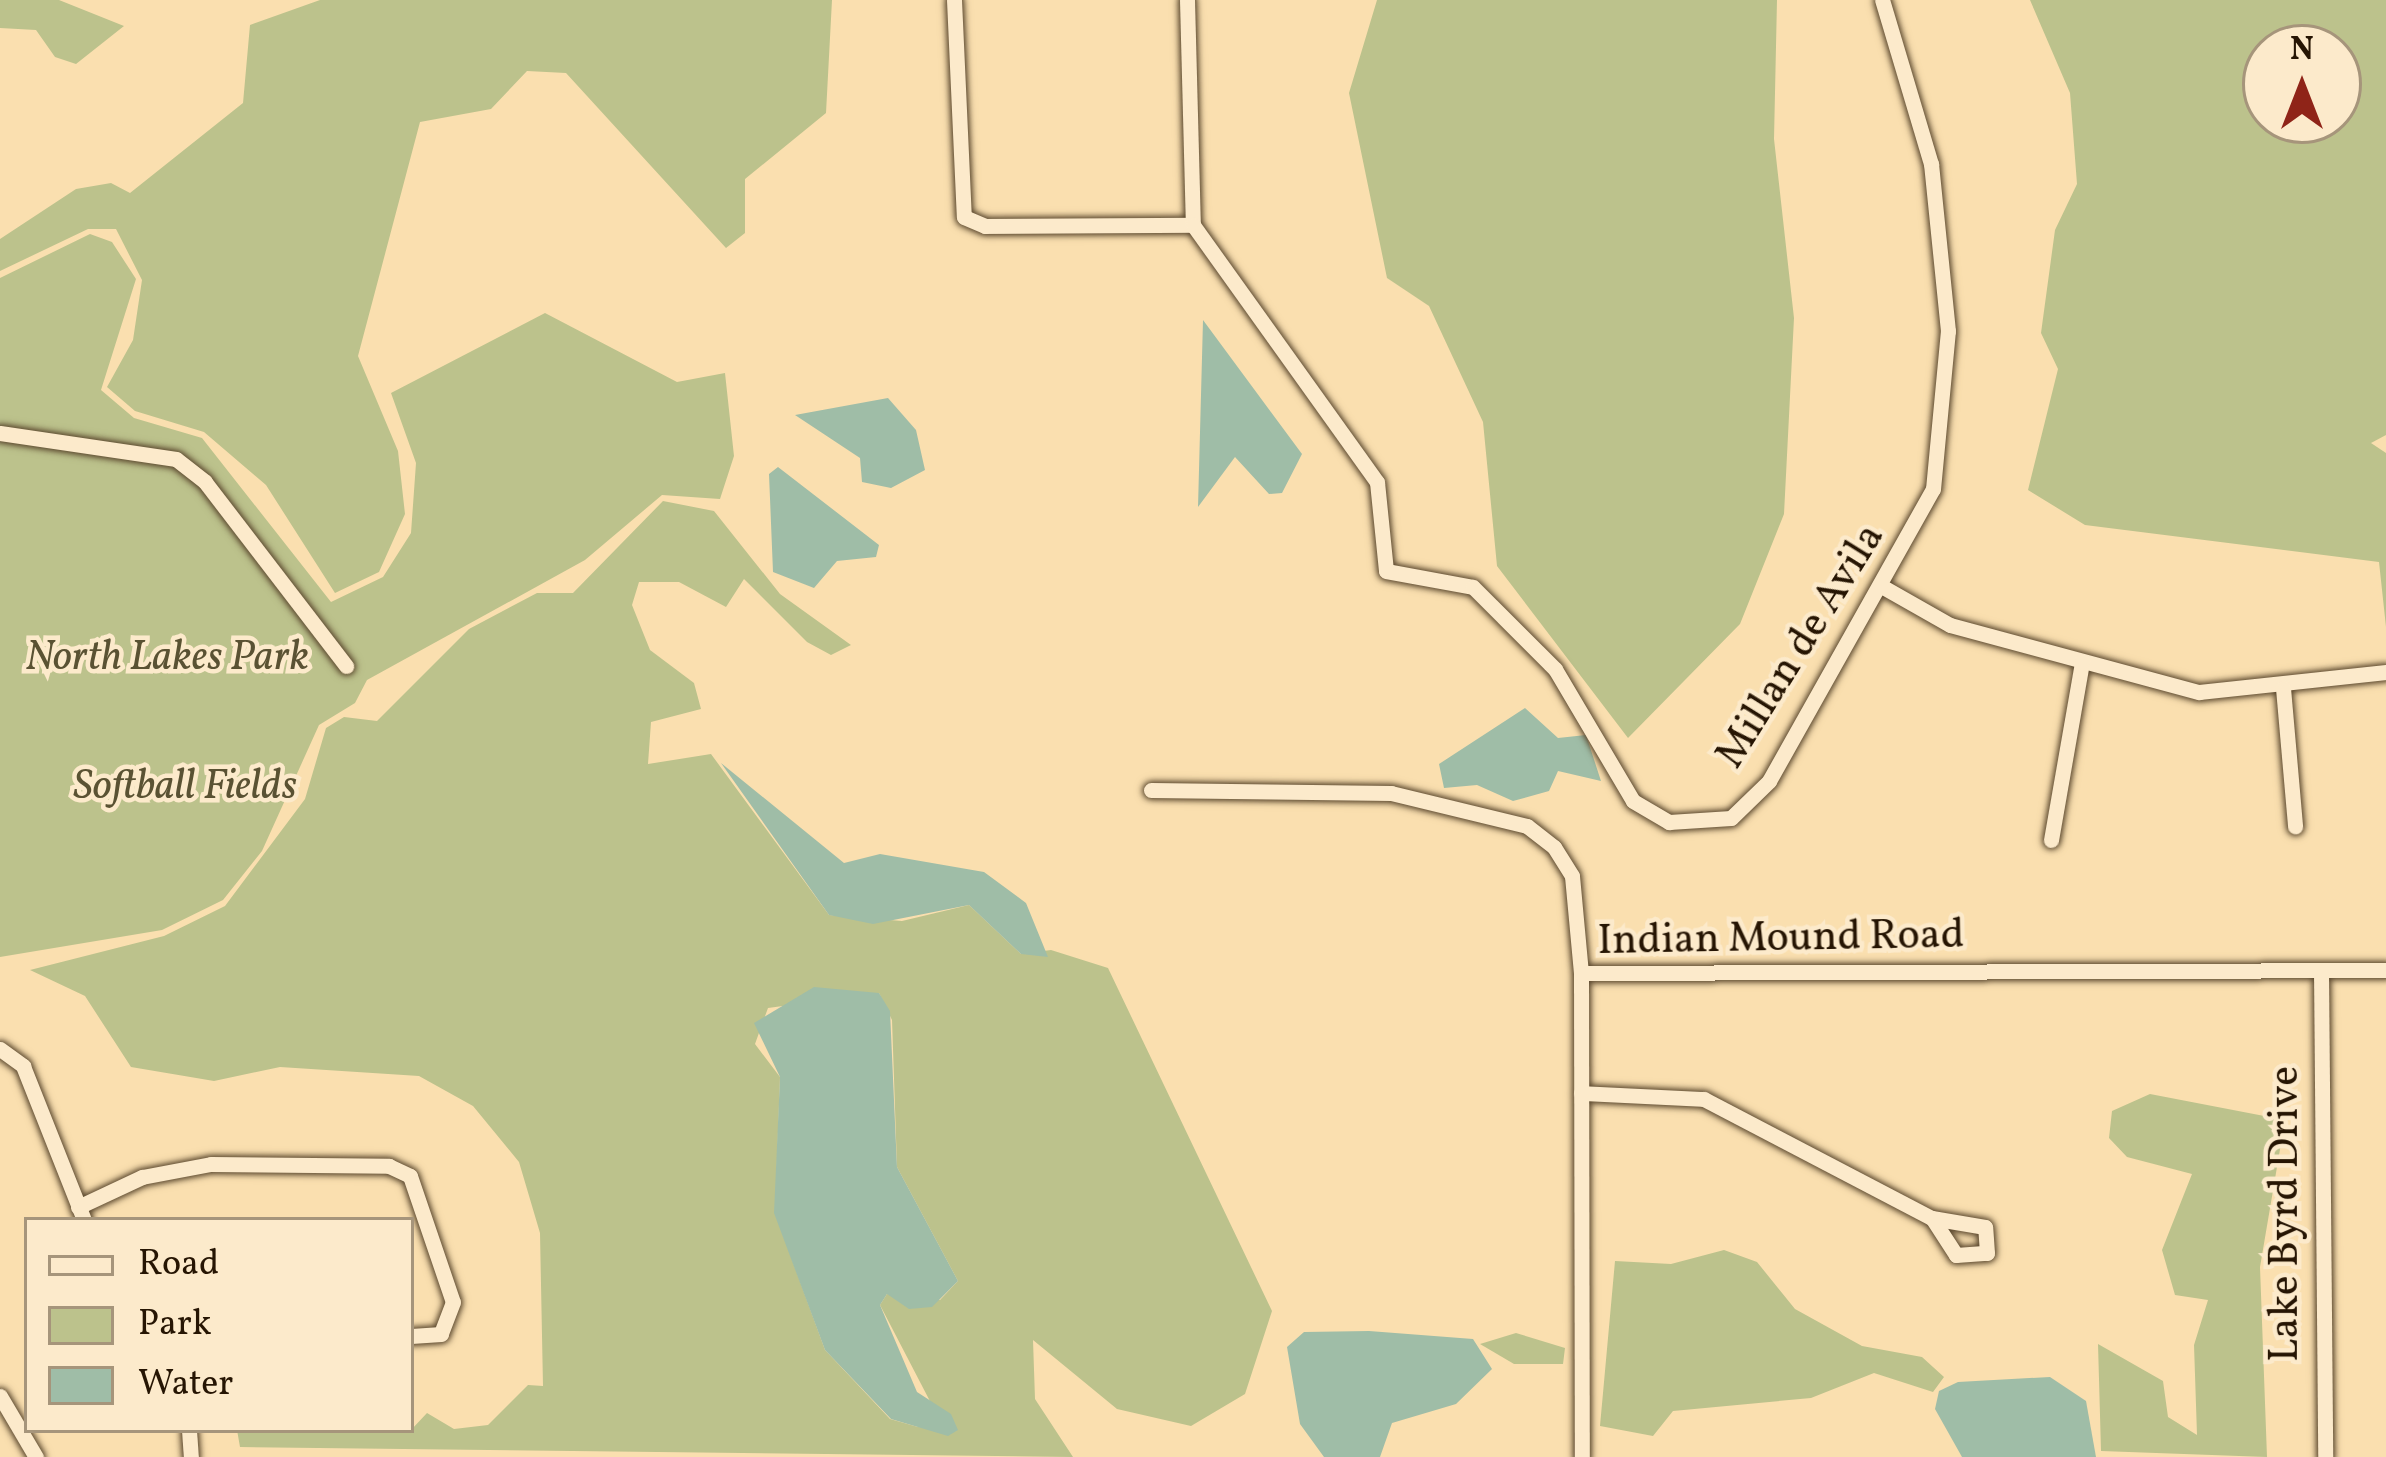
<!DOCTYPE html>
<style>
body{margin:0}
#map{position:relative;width:2386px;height:1457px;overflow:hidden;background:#fadfaf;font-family:Vollkorn,serif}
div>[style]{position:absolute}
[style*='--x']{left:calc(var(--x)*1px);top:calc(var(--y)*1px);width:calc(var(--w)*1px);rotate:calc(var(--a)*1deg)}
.green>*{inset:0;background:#bcc28c}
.water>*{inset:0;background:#9fbda7}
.roads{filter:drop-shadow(0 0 3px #5b482e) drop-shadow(0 0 3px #5b482e)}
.minor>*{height:15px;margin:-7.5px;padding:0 7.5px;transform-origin:7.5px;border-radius:7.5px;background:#fceacb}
span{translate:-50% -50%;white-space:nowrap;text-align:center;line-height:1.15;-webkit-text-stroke:9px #fceacb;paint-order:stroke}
.street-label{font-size:42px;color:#261503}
.park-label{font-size:42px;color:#5a5233;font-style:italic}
.legend{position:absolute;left:24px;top:1217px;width:390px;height:216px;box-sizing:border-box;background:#fceacb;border:3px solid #a6957b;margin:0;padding:15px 21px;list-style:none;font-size:36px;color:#261503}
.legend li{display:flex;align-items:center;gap:24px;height:60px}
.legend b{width:60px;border:3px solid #a6957b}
.north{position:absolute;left:2242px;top:24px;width:120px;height:120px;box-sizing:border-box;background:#fceacb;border:3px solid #a6957b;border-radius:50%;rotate:0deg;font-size:33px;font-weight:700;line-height:48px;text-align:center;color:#261503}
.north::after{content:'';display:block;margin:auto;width:42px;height:54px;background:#8f2418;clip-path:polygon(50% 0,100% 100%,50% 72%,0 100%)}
</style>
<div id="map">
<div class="green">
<div style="clip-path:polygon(0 0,59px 0,124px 26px,76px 64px,55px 57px,36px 30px,0 28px)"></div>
<div style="clip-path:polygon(320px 0,832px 0,826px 113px,745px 179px,745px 233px,726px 248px,566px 73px,527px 71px,491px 109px,420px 122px,358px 356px,398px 451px,405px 514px,379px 572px,335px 593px,266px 485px,204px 432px,135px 411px,107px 387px,133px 340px,142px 280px,116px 229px,88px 229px,0 271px,0 239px,76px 189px,111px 183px,130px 193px,243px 103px,250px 25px)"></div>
<div style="clip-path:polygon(1377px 0,1777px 0,1774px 139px,1794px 318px,1784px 514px,1740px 624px,1628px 738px,1497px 566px,1483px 422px,1429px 306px,1387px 278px,1349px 93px)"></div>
<div style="clip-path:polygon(evenodd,2030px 0,2386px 0,2386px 435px,2371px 443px,2386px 453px,2386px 627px,2379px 562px,2085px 525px,2028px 490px,2058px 369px,2041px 333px,2055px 230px,2077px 184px,2070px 93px,2030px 0,2266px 48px,2338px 48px,2338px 120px,2266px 120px,2266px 48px)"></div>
<div style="clip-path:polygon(90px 234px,112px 242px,136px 279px,101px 390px,134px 418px,202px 438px,331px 602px,383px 577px,411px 533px,416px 463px,391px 393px,545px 313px,677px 382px,725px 373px,734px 456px,720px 499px,662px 495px,585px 560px,367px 680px,355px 703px,319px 725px,262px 851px,223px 900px,162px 930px,0 957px,0 278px)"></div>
<div style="clip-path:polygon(evenodd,663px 501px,714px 511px,780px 594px,851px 645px,831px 655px,807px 642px,744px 579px,726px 607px,679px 582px,639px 582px,632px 605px,650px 650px,694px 683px,701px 709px,651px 722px,648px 764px,711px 754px,829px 915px,902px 921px,969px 905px,1021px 954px,1051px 950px,1108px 968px,1272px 1311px,1245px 1394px,1191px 1426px,1117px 1409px,1033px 1340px,1035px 1399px,1073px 1457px,240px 1447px,237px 1430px,411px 1430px,427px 1413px,454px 1429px,488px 1425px,528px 1385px,543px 1386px,540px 1233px,519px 1162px,473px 1106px,419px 1076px,280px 1067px,214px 1081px,131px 1067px,85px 996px,30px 970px,164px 936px,225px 906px,305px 799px,326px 728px,344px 717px,377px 721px,469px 629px,537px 593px,573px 593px,663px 501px,879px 993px,892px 1020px,897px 1167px,958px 1281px,940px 1300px,887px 1294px,880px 1305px,933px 1407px,918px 1427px,890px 1419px,825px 1350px,775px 1213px,780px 1077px,755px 1044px,768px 1008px,879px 993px)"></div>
<div style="clip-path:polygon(2150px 1094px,2285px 1120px,2260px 1267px,2267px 1457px,2101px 1451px,2098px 1344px,2163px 1381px,2168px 1417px,2197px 1435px,2194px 1345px,2208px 1300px,2175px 1295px,2162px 1250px,2192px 1174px,2127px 1157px,2109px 1138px,2112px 1111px)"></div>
<div style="clip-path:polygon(1724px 1250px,1757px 1262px,1795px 1309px,1862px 1346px,1922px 1357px,1944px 1377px,1933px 1392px,1874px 1373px,1811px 1398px,1673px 1411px,1653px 1436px,1600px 1426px,1615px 1261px,1671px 1264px)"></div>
<div style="clip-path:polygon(1516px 1333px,1565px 1348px,1563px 1364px,1514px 1364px,1480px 1344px)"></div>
</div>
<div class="water">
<div style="clip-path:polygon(1203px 320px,1302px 454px,1282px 493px,1269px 494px,1235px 457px,1198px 507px)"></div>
<div style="clip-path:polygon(888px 398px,916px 430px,925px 470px,891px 488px,862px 482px,860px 458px,795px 415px)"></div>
<div style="clip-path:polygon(778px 467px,879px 545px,876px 557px,837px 561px,814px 588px,773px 572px,769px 474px)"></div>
<div style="clip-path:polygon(1525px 708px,1558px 738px,1586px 735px,1601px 781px,1558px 771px,1549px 791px,1513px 801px,1477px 785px,1444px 788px,1439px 764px)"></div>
<div style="clip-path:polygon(721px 763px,844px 863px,880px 854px,984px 872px,1026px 903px,1048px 957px,1021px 954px,969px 905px,873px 924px,829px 915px)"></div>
<div style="clip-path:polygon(814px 987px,879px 993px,890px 1011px,897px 1167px,958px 1281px,932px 1307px,909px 1309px,887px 1294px,880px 1305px,917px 1392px,951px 1414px,958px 1430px,948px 1436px,891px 1419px,825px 1350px,774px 1213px,780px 1077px,754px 1023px)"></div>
<div style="clip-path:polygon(1369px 1331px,1473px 1339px,1492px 1369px,1456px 1404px,1392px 1423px,1380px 1457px,1324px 1457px,1300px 1424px,1287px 1347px,1304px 1332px)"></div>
<div style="clip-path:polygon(2050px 1377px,2086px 1401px,2096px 1457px,1962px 1457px,1935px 1409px,1939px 1391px,1958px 1382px)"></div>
</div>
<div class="roads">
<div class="minor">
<div style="--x:954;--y:0;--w:217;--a:87.4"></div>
<div style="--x:964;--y:217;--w:23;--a:23"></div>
<div style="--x:985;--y:226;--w:208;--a:-0.3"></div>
<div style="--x:1187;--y:0;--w:225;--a:88.5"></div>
<div style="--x:1193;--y:225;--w:316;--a:54.4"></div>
<div style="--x:1377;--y:482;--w:89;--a:84.2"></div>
<div style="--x:1386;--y:571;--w:88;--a:10.4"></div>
<div style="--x:1473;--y:587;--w:116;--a:45"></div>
<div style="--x:1555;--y:669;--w:153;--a:59.4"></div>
<div style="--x:1633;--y:801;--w:42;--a:30.3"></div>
<div style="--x:1669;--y:822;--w:62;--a:-3.7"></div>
<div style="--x:1731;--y:818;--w:53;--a:-44.2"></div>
<div style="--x:1769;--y:781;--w:335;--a:-60.7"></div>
<div style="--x:1933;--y:489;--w:159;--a:-84.6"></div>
<div style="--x:1948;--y:331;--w:168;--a:-95.8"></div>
<div style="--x:1931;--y:164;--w:171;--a:-106.6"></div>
<div style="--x:0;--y:433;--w:178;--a:8.4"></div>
<div style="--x:176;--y:459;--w:37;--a:38"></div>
<div style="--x:205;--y:482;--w:232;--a:52.5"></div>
<div style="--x:1883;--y:587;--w:77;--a:29.6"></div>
<div style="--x:1950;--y:625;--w:258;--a:15.1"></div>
<div style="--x:2199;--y:692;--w:188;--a:-6.1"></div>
<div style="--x:2283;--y:688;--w:139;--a:85"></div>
<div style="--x:1151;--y:790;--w:240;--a:0.7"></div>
<div style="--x:1391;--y:793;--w:140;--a:13.6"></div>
<div style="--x:1527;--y:826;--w:34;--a:38"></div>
<div style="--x:1554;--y:847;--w:34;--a:58"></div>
<div style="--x:1572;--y:876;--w:97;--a:84.7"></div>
<div style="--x:1581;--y:973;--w:484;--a:89.9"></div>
<div style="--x:2051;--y:840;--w:181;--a:-80.1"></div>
<div style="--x:2321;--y:970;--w:487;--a:89.5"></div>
<div style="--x:1581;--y:973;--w:805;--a:-0.21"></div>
<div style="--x:0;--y:1049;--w:29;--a:36"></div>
<div style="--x:23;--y:1066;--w:166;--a:68.4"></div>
<div style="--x:1581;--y:1093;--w:123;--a:2.8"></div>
<div style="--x:1704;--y:1099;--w:257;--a:27.6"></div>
<div style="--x:1932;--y:1218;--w:44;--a:57"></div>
<div style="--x:1956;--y:1255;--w:31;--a:-4"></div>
<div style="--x:1987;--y:1253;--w:26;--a:-94"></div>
<div style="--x:1985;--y:1227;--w:54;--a:-170.4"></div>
<div style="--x:78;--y:1207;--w:71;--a:-25.1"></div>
<div style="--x:142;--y:1177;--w:70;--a:-10.7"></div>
<div style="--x:211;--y:1164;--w:178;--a:0.6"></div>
<div style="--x:389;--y:1166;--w:23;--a:25"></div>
<div style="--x:410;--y:1176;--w:133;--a:71.2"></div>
<div style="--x:453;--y:1302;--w:34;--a:111"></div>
<div style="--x:441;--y:1334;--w:30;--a:176"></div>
<div style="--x:0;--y:1396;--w:71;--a:59.5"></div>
<div style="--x:189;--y:1430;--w:27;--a:86"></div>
</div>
</div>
<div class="street-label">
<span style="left:1802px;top:647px;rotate:-58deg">Millan de Avila</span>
<span style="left:1781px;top:940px;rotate:-1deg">Indian Mound Road</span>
<span style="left:2287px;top:1214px;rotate:-90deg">Lake Byrd Drive</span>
</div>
<div class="park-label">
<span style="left:167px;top:659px">North Lakes Park</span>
<span style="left:185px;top:788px">Softball Fields</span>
</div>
<ul class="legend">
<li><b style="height:15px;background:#fceacb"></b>Road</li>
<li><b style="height:33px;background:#bcc28c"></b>Park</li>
<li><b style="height:33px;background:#9fbda7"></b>Water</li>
</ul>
<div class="north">N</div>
</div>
